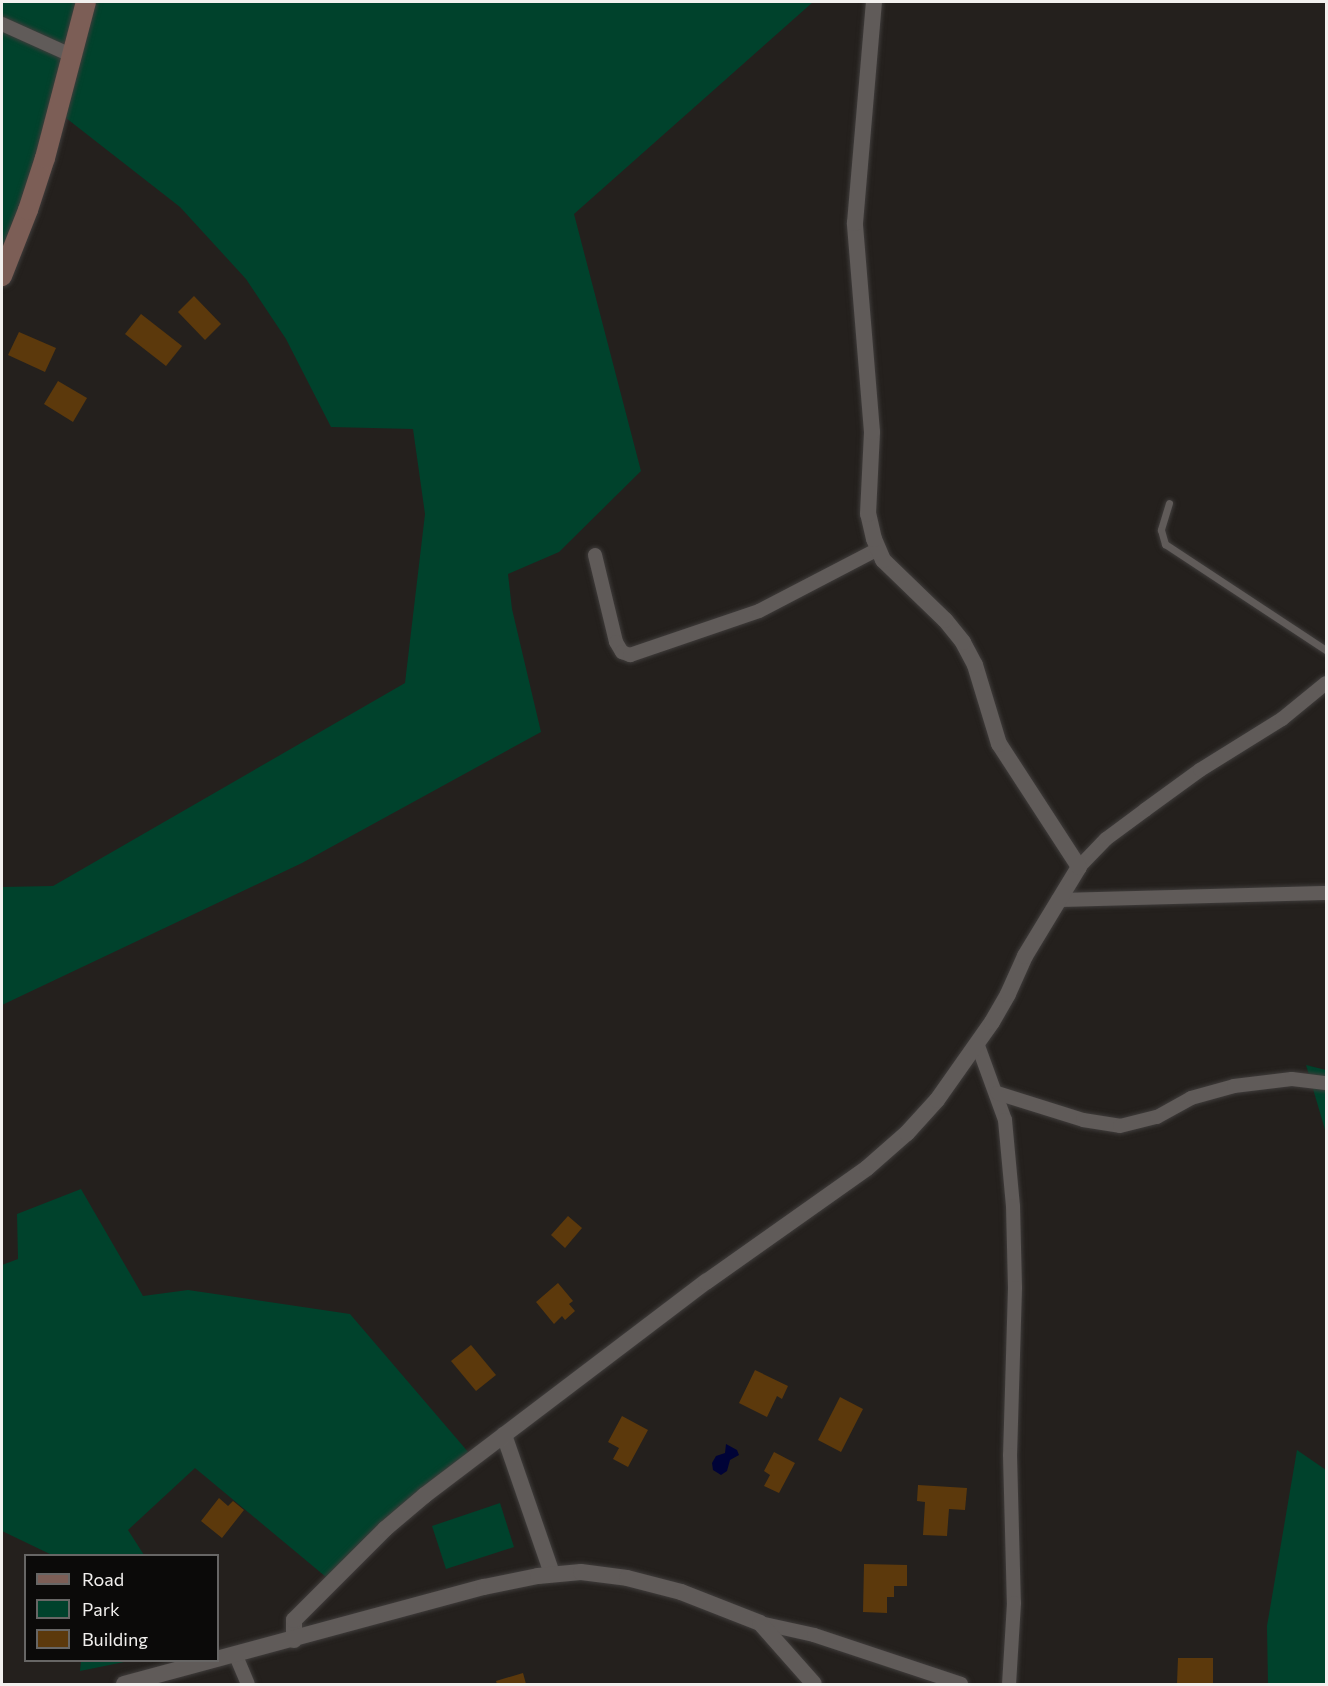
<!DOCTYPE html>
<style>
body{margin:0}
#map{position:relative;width:1328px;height:1686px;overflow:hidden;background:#24201d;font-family:Commissioner,sans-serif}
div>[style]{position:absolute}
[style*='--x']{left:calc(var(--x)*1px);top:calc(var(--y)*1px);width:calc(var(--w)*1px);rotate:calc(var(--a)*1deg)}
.green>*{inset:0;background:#00422c}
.water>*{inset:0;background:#000337}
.building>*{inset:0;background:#5c390c}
.roads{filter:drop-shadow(0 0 2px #3f3c3b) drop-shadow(0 0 2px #3f3c3b)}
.service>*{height:7px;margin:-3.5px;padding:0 3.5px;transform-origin:3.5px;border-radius:3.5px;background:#605b59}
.minor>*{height:14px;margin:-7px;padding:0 7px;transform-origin:7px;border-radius:7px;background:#605b59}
.tertiary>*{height:16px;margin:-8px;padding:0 8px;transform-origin:8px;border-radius:8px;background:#605b59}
.secondary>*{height:20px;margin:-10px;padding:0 10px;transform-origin:10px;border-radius:10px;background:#7c5e56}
span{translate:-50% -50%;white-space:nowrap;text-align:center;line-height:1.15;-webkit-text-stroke:4.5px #0b0a09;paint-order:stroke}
.frame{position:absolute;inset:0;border:3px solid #f2f0ee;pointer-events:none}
.legend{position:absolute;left:24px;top:1554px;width:195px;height:108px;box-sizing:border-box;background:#0b0a09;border:2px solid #676665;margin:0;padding:8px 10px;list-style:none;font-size:18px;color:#f2f0ee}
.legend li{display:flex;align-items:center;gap:12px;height:30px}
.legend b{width:30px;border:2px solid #676665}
</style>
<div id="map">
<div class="green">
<div style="clip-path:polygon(2px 2px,813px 2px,574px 214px,641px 471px,559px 552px,508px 574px,512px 609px,541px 732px,302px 863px,2px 1005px,2px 887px,53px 886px,405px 683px,425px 514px,413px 429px,331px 427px,286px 339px,246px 279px,180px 207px,66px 118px,21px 253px,2px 242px)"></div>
<div style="clip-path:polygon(1306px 1065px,1326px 1070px,1326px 1133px)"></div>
<div style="clip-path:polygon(81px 1189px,143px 1296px,188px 1290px,350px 1314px,469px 1453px,326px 1577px,195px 1468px,128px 1530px,144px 1555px,52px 1555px,2px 1531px,2px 1265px,18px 1259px,17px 1214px)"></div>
<div style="clip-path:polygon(1297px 1450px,1326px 1470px,1326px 1684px,1268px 1684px,1267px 1626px)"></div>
<div style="clip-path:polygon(500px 1503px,514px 1547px,446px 1569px,432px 1526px)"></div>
<div style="clip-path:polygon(81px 1661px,81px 1660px,129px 1661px,80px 1671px)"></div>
</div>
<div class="water">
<div style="clip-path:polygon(726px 1444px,737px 1450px,739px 1455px,730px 1460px,727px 1471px,721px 1475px,713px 1470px,712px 1463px,716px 1456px,725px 1453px)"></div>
</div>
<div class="building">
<div style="clip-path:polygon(194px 296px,221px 324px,205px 340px,178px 312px)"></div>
<div style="clip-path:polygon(141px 314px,182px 346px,166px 366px,125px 334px)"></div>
<div style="clip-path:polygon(19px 332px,56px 348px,45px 372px,8px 355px)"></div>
<div style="clip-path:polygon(58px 381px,87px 398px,73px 422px,44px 404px)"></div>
<div style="clip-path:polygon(568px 1216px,582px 1228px,565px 1248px,551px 1235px)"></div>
<div style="clip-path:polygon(558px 1283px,573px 1301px,569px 1304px,575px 1311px,565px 1320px,562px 1316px,554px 1324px,536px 1302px)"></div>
<div style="clip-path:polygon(471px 1345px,496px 1375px,476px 1391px,451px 1361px)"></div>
<div style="clip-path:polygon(755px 1370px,788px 1386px,782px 1399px,777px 1396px,767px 1417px,739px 1403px)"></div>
<div style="clip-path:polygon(840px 1397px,863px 1409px,841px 1452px,818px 1440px)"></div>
<div style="clip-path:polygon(622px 1416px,648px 1430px,628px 1467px,613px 1459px,619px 1448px,608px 1442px)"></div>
<div style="clip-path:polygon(774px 1452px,795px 1463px,779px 1493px,764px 1486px,770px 1475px,764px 1471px)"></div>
<div style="clip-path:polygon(918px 1485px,967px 1488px,965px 1510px,949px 1509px,947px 1536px,923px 1535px,925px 1502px,917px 1501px)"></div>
<div style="clip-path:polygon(219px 1498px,228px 1506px,233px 1501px,244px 1510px,222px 1538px,201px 1521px)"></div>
<div style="clip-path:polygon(864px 1564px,907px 1565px,907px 1586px,894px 1586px,894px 1597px,887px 1597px,887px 1613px,863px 1612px)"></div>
<div style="clip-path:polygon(1178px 1658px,1213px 1658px,1213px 1684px,1177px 1684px)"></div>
<div style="clip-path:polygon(523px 1673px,526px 1684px,497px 1684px,496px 1681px)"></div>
</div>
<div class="roads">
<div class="service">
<div style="--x:1169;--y:503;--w:28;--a:107"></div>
<div style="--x:1161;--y:530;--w:15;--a:74"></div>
<div style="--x:1165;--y:544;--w:193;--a:33.4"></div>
</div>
<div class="minor">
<div style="--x:2;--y:24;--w:76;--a:24.2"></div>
<div style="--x:595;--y:555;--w:89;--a:76.4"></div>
<div style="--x:616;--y:642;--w:12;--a:59"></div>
<div style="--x:622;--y:652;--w:9;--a:21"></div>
<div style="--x:630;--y:655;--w:136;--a:-18.8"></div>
<div style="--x:759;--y:611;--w:134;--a:-27.5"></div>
<div style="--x:1079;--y:867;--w:39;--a:-46"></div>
<div style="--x:1106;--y:839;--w:49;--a:-36.6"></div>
<div style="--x:1145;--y:810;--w:68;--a:-36"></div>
<div style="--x:1200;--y:770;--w:97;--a:-31.9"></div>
<div style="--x:1282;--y:719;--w:57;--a:-39.3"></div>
<div style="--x:1058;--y:900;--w:268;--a:-1.5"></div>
<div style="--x:977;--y:1043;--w:82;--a:70"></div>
<div style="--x:1005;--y:1120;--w:86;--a:84.7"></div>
<div style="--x:1013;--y:1206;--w:82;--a:88.6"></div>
<div style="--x:1015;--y:1288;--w:167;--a:91.7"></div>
<div style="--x:1010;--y:1455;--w:148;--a:88.5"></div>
<div style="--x:1014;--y:1603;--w:81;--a:93.5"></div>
<div style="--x:997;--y:1093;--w:90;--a:17.4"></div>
<div style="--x:1083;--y:1120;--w:37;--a:9"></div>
<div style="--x:1120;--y:1126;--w:38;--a:-14"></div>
<div style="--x:1157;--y:1117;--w:39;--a:-29"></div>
<div style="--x:1191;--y:1098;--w:45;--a:-15.6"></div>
<div style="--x:1234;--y:1086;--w:58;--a:-6.9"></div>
<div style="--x:1292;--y:1079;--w:34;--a:7"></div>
<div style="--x:760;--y:1623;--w:55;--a:12.5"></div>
<div style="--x:814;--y:1635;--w:155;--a:18.4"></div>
<div style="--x:236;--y:1656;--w:30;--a:67"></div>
</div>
<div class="tertiary">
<div style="--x:504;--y:1435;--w:147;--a:70.9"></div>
<div style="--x:294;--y:1640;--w:20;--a:-90"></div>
<div style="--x:294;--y:1620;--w:129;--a:-45"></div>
<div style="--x:385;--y:1529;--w:52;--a:-40.4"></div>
<div style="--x:425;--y:1495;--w:353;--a:-37.2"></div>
<div style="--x:706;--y:1282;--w:197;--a:-35.3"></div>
<div style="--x:867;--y:1168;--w:53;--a:-41.2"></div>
<div style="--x:907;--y:1133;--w:45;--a:-47.7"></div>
<div style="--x:937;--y:1100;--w:95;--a:-54.8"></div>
<div style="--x:992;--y:1022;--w:32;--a:-60"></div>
<div style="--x:1008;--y:994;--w:42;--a:-65.9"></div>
<div style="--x:1025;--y:956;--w:104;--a:-58.8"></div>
<div style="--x:1079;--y:867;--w:147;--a:-123"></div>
<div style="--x:999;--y:744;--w:83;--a:-106.9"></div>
<div style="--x:975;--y:665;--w:26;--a:-118"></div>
<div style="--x:963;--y:642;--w:28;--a:-129"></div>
<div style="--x:945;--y:620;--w:86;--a:-135.9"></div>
<div style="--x:883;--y:560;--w:23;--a:-113"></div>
<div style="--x:874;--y:539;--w:26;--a:-103"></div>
<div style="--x:868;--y:514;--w:82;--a:-87.2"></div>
<div style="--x:872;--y:432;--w:210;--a:-94.7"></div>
<div style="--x:855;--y:223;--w:222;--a:-85.1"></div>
<div style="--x:124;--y:1684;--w:373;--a:-15.1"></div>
<div style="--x:484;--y:1587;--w:55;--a:-11.5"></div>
<div style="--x:538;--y:1576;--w:43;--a:-5.3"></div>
<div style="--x:581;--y:1572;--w:46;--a:7.4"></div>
<div style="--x:627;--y:1578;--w:56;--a:14.5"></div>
<div style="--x:681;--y:1592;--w:85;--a:21.4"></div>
<div style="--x:760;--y:1623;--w:81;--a:48.5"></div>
</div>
<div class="secondary">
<div style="--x:2;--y:276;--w:71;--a:-68.5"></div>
<div style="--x:28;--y:210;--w:55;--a:-71.9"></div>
<div style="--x:45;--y:158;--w:161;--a:-75.3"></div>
</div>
</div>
<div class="frame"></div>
<ul class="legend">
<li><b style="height:8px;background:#7c5e56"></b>Road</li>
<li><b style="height:16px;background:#00422c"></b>Park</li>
<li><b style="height:16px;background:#5c390c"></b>Building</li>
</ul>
</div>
